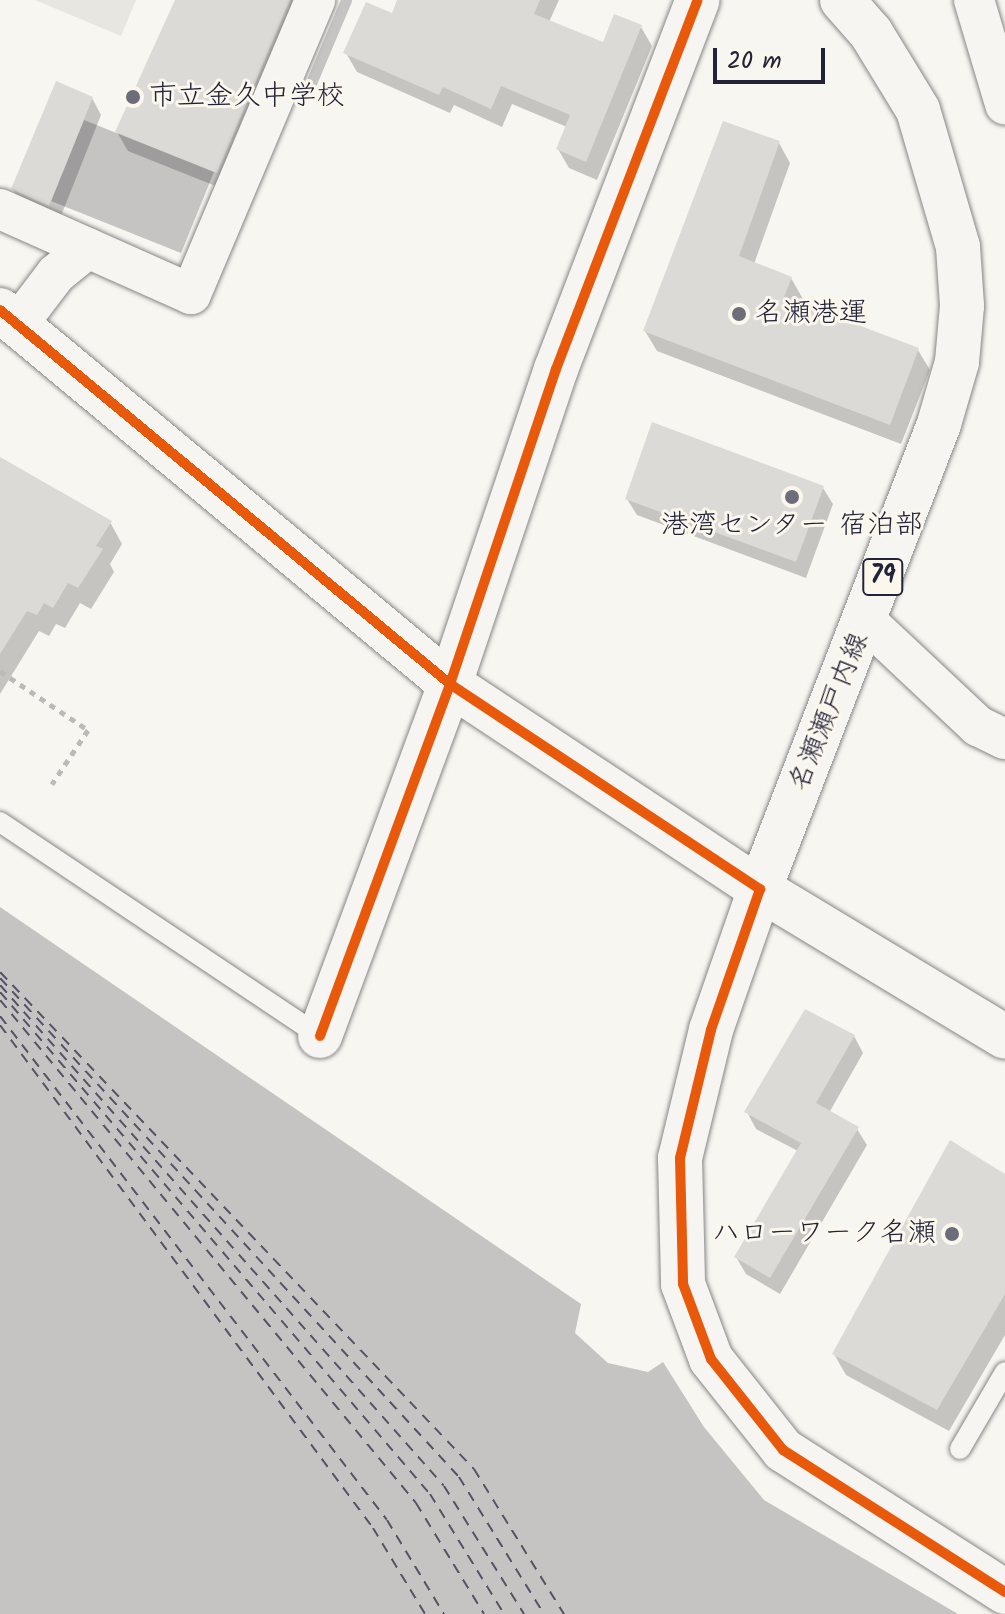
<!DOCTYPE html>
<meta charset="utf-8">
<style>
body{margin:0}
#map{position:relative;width:1005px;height:1614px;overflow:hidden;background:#f8f6f0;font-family:Kalam,"Klee One",sans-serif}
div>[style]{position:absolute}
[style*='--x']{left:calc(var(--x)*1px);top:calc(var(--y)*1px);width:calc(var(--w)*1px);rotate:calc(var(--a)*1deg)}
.green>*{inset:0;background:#e8e6e0}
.water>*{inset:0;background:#c6c4c3}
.shadow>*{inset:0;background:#0003}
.stream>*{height:11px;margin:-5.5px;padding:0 5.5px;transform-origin:5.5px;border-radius:5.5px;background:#c6c4c3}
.ferry>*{height:2px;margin-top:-1px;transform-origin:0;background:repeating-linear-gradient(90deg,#545364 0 10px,transparent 0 18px)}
.building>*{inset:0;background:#dbdad7}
.path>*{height:5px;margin-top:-2.5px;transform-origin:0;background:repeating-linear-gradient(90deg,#bcbab9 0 6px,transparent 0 12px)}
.roads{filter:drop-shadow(0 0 2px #878688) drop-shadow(0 0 2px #878688)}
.service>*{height:20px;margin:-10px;padding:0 10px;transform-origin:10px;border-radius:10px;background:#f6f5f1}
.minor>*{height:40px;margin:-20px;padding:0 20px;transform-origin:20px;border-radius:20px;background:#f6f5f1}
.tertiary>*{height:44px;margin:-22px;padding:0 22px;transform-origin:22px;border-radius:22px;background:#f6f5f1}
.primary>*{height:44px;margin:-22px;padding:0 22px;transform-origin:22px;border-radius:22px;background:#f6f5f1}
.cycleway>*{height:10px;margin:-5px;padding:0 5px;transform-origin:5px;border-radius:5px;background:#e8590c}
.dots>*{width:22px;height:22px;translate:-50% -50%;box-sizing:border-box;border:4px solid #fbf7ec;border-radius:50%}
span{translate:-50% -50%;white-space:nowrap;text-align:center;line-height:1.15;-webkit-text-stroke:6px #fbf7ec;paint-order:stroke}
.shield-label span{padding:2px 6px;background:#fbf7ec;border:2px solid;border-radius:6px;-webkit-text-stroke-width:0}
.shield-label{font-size:26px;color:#22223b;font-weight:700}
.poi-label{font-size:28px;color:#22223b}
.left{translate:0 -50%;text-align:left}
.right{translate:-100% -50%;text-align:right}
.street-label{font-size:28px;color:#22223b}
.scale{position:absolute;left:713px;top:48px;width:112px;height:36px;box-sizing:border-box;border:4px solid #22223b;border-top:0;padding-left:10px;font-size:24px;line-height:28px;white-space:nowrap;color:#22223b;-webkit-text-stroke:6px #fbf7ec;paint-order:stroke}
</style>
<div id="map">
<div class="green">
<div style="clip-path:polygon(35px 0,136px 0,121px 36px)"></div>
</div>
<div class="water">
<div style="clip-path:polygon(84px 120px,214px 172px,181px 253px,51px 201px)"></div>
<div style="clip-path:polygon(0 907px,581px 1304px,575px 1333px,608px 1363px,648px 1372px,663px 1362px,704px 1427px,764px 1500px,958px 1614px,0 1614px)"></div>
</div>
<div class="shadow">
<div style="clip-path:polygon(177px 0,319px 0,228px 191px,128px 151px,117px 132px)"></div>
<div style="clip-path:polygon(399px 0,559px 0,549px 22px,604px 44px,641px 27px,652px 46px,597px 180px,569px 168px,558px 149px,567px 127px,512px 104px,502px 127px,454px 105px,450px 113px,357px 72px,346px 53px,393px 16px)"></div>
<div style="clip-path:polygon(92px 98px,101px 115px,59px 221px,23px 206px,13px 189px)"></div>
<div style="clip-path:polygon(779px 143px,790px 163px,754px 264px,791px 278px,803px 299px,800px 305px,918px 350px,930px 370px,901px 444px,657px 351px,645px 331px)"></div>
<div style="clip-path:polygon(0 469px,110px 522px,122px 544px,110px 564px,114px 572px,91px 609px,80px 603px,65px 628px,56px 624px,49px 636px,39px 631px,0 694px)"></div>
<div style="clip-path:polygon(823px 488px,833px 504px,806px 578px,637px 515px,627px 499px)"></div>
<div style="clip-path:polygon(854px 1036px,863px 1053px,829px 1113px,857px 1129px,867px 1145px,780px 1294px,746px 1274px,736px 1257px,798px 1151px,756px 1129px,747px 1112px)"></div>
<div style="clip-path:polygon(1005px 1177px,1005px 1335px,949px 1431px,846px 1375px,834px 1354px)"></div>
</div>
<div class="stream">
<div style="--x:311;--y:83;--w:90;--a:-67.1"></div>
</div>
<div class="ferry">
<div style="--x:0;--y:972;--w:687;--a:46.36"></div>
<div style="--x:474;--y:1469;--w:171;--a:58.2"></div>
<div style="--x:0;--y:978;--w:678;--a:47.39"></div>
<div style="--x:459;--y:1477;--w:161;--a:58.2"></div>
<div style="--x:0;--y:985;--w:669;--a:48.45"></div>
<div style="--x:444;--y:1486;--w:151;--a:58"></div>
<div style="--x:0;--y:992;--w:661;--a:49.42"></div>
<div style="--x:430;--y:1494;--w:141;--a:58.3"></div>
<div style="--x:0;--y:1000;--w:653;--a:50.41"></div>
<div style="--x:416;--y:1503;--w:130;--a:58.5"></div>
<div style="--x:0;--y:1016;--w:635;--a:52.48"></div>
<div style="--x:387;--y:1520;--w:110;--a:58.8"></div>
<div style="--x:0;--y:1025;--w:626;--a:53.44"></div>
<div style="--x:373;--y:1528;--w:100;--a:58.8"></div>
</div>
<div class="building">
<div style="clip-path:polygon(175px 0,290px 0,217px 173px,115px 132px)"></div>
<div style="clip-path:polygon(397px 0,540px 0,534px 14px,603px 42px,614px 14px,642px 25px,586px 162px,556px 149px,570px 115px,501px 86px,491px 109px,443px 87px,439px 95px,343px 53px,366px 2px,392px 13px)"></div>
<div style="clip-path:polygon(56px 81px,93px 97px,49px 206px,11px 189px)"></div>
<div style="clip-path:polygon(723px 121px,780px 141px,739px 256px,792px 277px,784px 297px,919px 348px,890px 425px,643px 331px)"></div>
<div style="clip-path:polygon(652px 422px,824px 486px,796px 562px,625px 499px)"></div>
<div style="clip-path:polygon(0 457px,112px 521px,96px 546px,103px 549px,78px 588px,68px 583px,53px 608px,44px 603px,37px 615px,27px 611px,0 654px)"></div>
<div style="clip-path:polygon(805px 1009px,855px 1035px,816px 1103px,859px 1127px,770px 1278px,734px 1257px,801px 1143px,744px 1112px)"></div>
<div style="clip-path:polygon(950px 1140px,1005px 1174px,1005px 1294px,937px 1410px,832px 1354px)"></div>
</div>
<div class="path">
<div style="--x:0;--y:671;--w:106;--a:33.8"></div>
<div style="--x:88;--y:730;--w:65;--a:123.7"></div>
</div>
<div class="roads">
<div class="service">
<div style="--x:0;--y:822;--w:385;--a:33.8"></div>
<div style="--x:960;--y:1449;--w:89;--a:-59.7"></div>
</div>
<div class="minor">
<div style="--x:974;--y:0;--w:109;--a:73.4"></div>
<div style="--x:0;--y:209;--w:209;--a:24"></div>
<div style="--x:191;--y:294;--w:319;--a:-67.1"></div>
<div style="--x:18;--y:324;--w:63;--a:-52.8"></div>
<div style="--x:56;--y:274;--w:41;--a:-39.1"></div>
<div style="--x:866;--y:621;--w:154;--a:43.2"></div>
<div style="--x:978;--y:726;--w:30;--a:26"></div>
</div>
<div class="tertiary">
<div style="--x:0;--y:310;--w:585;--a:39.73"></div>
<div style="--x:450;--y:684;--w:372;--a:33.5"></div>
<div style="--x:760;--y:889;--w:149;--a:109.2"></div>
<div style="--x:711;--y:1030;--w:132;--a:103.6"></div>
<div style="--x:680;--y:1158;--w:126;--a:88.6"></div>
<div style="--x:683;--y:1284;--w:80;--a:69.5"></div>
<div style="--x:711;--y:1359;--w:116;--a:51.6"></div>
<div style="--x:783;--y:1450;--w:264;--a:32.6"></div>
<div style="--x:320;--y:1036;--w:375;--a:-69.7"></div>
<div style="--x:450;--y:684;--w:332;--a:-71.4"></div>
<div style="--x:556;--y:369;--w:395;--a:-69"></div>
</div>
<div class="primary">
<div style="--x:842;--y:0;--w:44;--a:48.7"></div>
<div style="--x:871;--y:33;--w:90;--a:58.6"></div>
<div style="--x:918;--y:110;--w:143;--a:73.7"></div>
<div style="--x:958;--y:247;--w:59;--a:86.1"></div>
<div style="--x:962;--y:306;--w:56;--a:95.1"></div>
<div style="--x:957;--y:362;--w:65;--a:106.2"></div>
<div style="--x:939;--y:424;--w:498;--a:111.1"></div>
<div style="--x:760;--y:889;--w:286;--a:31.1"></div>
</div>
</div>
<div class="cycleway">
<div style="--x:0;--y:310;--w:585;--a:39.73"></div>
<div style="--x:450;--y:684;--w:372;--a:33.5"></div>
<div style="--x:760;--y:889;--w:149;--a:109.2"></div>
<div style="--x:711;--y:1030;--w:132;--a:103.6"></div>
<div style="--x:680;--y:1158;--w:126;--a:88.6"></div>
<div style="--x:683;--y:1284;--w:80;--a:69.5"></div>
<div style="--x:711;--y:1359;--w:116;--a:51.6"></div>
<div style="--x:783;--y:1450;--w:264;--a:32.6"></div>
<div style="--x:320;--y:1036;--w:375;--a:-69.7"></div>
<div style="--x:450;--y:684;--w:332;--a:-71.4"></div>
<div style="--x:556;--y:369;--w:395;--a:-69"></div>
</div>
<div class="dots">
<div style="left:133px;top:97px;background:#6d6c7a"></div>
<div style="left:739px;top:314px;background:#6d6c7a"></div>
<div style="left:792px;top:497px;background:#6d6c7a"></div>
<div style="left:952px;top:1234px;background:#6d6c7a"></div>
</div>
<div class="shield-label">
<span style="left:883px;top:577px">79</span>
</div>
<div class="poi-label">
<span class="left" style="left:149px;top:97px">市立金久中学校</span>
<span class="left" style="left:755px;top:314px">名瀬港運</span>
<span style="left:792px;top:526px">港湾センター 宿泊部</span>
<span class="right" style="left:936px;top:1234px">ハローワーク名瀬</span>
</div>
<div class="street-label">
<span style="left:830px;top:712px;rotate:-68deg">名瀬瀬戸内線</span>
</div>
<div class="scale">20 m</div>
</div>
